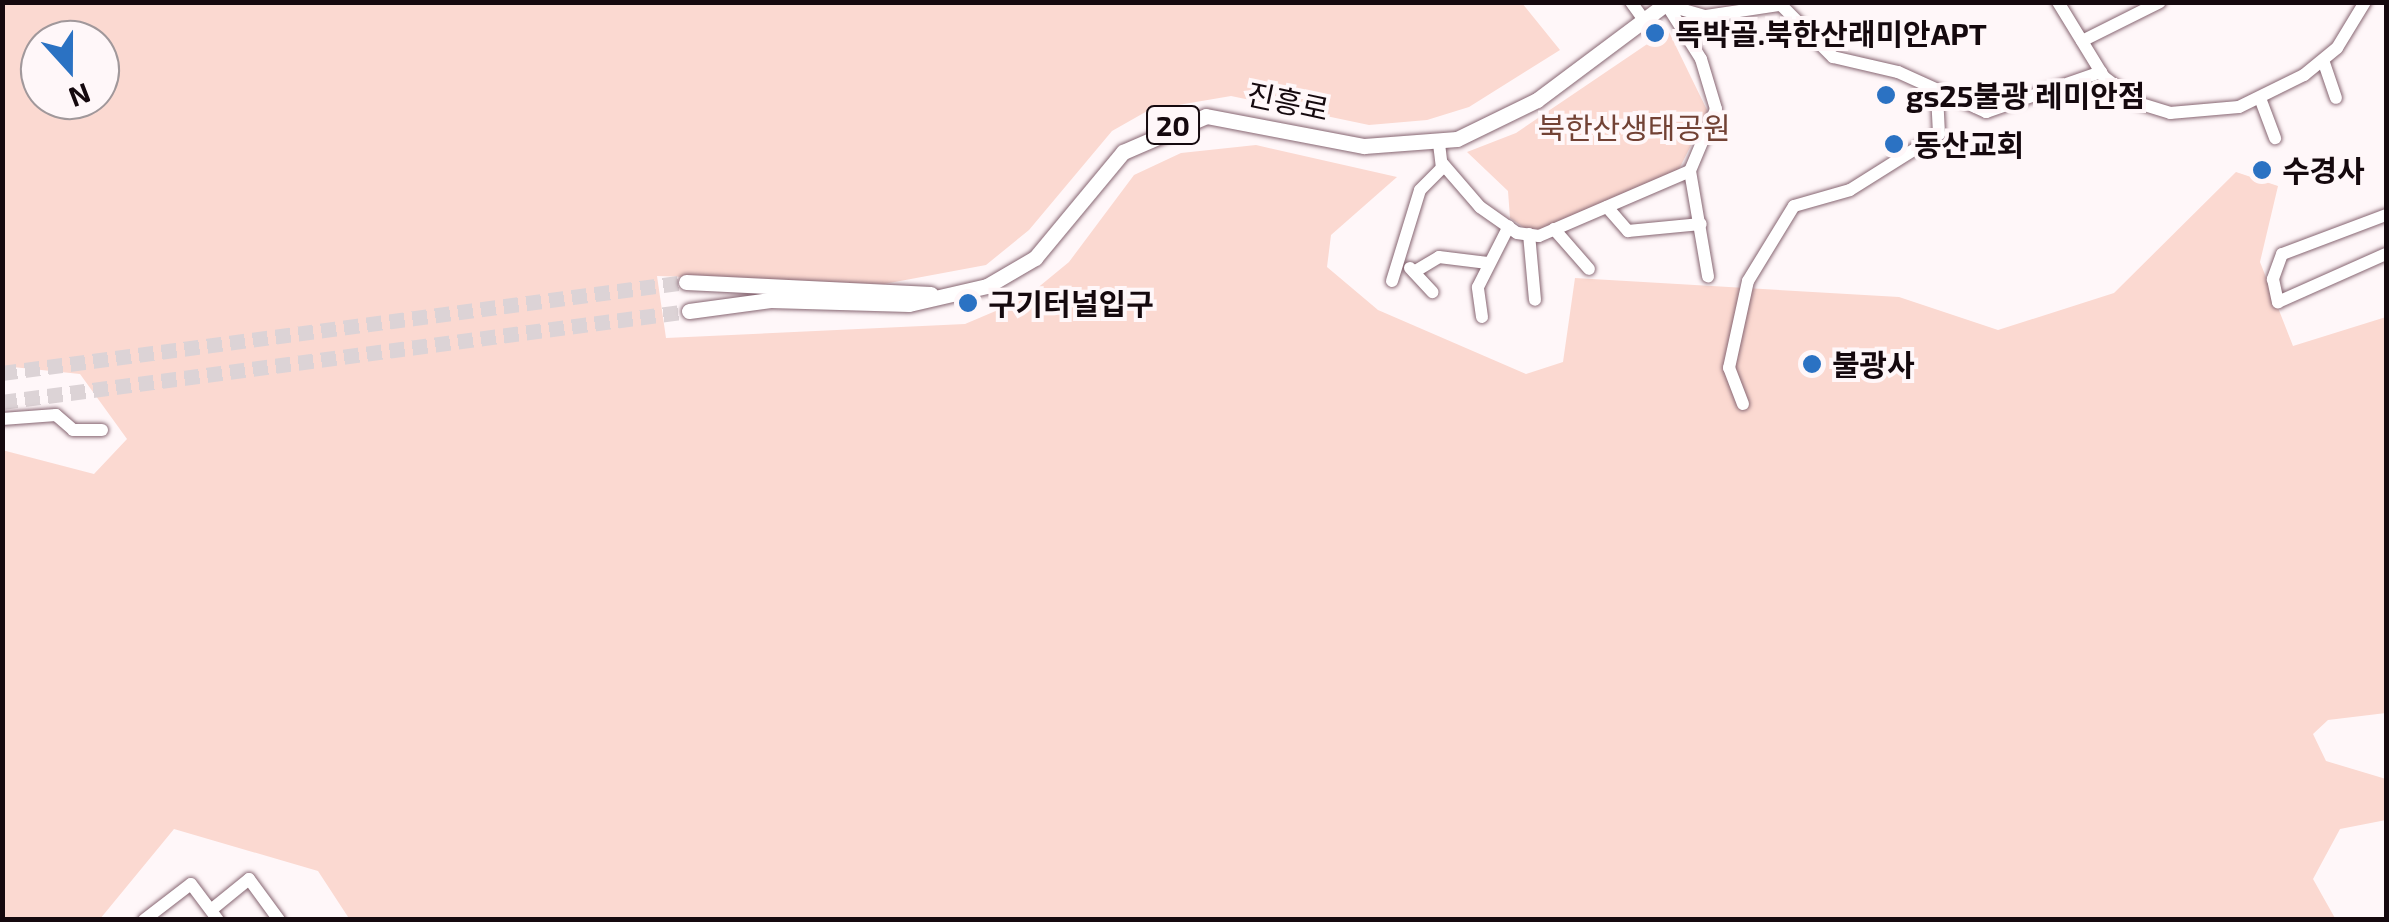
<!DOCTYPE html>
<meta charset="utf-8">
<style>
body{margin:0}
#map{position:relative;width:2389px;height:922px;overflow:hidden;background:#fff7f9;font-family:"Exo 2","Noto Sans KR",sans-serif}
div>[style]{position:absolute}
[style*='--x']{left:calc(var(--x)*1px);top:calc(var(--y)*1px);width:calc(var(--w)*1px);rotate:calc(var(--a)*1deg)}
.green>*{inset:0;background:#fbd9d1}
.major-tunnel>*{height:15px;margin-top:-7.5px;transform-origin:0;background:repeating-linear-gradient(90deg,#dcd3d6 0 15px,transparent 0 23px)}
.roads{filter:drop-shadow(0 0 2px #876672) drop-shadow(0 0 2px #876672)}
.minor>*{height:12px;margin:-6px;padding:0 6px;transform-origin:6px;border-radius:6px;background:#fff}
.major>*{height:15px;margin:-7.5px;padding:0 7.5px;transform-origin:7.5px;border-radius:7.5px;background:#fff}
.dots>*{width:28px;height:28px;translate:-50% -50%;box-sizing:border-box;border:5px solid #fff7f9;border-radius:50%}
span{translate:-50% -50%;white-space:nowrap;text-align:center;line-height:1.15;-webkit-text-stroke:8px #fff7f9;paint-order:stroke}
.shield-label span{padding:2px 8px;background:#fff7f9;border:2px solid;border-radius:8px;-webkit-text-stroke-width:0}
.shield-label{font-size:28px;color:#15090e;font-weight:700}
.poi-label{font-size:30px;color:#15090e;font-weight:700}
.left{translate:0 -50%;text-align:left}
.street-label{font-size:30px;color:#15090e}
.park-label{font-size:30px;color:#724235}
.frame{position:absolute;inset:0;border:5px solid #15090e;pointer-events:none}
.north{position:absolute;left:20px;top:20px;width:100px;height:100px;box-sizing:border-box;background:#fff7f9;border:2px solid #a1989b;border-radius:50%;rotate:159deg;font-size:28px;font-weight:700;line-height:40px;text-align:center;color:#15090e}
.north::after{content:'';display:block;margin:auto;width:35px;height:45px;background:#2b72c3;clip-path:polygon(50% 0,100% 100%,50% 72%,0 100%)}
</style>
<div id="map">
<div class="green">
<div style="clip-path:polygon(evenodd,3px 3px,1522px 3px,1560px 50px,1469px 107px,1427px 120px,1369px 125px,1231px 96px,1149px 110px,1112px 131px,1029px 230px,986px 265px,884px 284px,657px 276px,666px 338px,965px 324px,1024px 299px,1069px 262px,1134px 175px,1181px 153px,1256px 145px,1397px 177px,1331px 235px,1327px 267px,1378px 310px,1526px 374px,1563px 362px,1575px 278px,1899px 297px,1998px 330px,2114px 293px,2236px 172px,2278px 186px,2260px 262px,2293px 346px,2386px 317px,2386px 713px,2328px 720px,2313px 734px,2326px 761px,2386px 779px,2386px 820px,2340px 829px,2313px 879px,2336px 920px,350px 920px,318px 871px,174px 829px,100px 919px,3px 919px,2px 450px,94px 474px,127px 439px,80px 374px,3px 366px,3px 3px,40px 40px,100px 40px,100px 100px,40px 100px,40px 40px)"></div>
<div style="clip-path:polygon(1668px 30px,1708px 112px,1676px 175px,1532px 233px,1510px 218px,1508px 191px,1467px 152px,1516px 133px)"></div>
</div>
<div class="major-tunnel">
<div style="--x:2;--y:373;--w:690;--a:-7.58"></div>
<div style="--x:2;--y:402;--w:693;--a:-7.55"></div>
</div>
<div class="roads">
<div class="minor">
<div style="--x:1631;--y:2;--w:24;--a:54"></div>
<div style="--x:1665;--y:2;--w:67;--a:57.7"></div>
<div style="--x:1701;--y:59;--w:52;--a:73.3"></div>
<div style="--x:1716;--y:109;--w:67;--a:112.8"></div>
<div style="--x:1690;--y:171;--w:107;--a:80.3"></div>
<div style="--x:1778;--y:2;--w:78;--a:45"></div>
<div style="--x:1833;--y:57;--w:67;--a:13"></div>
<div style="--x:1898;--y:72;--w:97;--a:24.4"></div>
<div style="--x:1986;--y:112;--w:122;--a:-19.2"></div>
<div style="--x:2058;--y:2;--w:88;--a:58.5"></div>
<div style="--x:2104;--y:77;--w:43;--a:37.4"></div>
<div style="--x:2138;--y:103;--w:34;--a:17"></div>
<div style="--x:2170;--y:113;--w:69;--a:-5"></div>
<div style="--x:2239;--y:107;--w:72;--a:-26.2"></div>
<div style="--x:2304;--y:75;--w:43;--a:-39.3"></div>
<div style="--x:2337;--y:48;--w:54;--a:-58.7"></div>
<div style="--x:1670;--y:6;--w:37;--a:16"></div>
<div style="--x:1706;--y:16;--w:75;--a:-8.5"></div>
<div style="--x:2082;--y:41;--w:87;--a:-26.6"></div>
<div style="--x:2323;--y:60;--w:40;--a:71.1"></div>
<div style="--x:2260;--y:98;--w:43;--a:69.4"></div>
<div style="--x:1442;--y:163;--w:58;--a:49.2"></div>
<div style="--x:1480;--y:207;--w:45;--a:35.1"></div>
<div style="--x:1517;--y:233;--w:22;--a:8"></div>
<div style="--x:1539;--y:236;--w:164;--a:-23.3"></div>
<div style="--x:1607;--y:207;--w:32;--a:49"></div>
<div style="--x:1628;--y:231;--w:73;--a:-5.5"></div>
<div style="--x:2386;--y:215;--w:111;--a:159.4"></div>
<div style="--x:2282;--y:254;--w:27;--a:110"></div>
<div style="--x:2273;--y:279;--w:24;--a:78"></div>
<div style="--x:2278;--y:302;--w:118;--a:-24"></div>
<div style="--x:1554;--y:229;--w:53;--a:48.8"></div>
<div style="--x:1529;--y:234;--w:66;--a:84.8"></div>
<div style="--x:1410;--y:268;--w:33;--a:47"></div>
<div style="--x:1414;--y:272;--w:29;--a:-31"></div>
<div style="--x:1439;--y:257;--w:49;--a:7"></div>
<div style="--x:1392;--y:281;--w:95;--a:-72.9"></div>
<div style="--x:1420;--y:190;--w:31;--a:-45"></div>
<div style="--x:1442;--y:168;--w:24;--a:-97"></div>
<div style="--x:1482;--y:317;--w:30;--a:-98"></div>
<div style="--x:1478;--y:287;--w:68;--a:-63.1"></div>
<div style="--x:1743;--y:404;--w:39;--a:-111"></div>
<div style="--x:1729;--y:368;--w:89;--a:-77.7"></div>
<div style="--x:1748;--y:281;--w:88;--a:-58.5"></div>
<div style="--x:1794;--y:206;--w:58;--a:-15.9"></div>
<div style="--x:1850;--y:190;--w:105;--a:-32.2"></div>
<div style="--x:1939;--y:134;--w:40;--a:-92.9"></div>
<div style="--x:2;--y:419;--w:54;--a:-4.2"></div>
<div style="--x:56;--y:415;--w:23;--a:41"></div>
<div style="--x:73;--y:430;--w:29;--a:0"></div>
<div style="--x:211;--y:910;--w:49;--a:-39.2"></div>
<div style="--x:249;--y:879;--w:51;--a:53.8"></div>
<div style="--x:144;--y:920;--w:59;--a:-37.5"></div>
<div style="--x:191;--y:884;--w:45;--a:53.1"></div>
</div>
<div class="major">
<div style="--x:686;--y:282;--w:245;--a:2.8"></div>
<div style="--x:689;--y:311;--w:82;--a:-7.7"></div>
<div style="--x:770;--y:300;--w:139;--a:1.6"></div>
<div style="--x:909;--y:304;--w:80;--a:-13"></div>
<div style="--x:987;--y:286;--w:56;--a:-30.3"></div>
<div style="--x:1035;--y:258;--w:138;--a:-50.3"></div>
<div style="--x:1123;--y:152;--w:90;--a:-23.4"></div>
<div style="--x:1206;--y:116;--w:161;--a:10.8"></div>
<div style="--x:1364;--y:146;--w:93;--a:-4.3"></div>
<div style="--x:1457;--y:139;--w:89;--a:-26"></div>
<div style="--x:1537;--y:100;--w:164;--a:-36.8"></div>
</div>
</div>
<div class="dots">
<div style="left:1655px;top:33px;background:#2b72c3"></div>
<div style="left:1886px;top:95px;background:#2b72c3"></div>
<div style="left:1894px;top:144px;background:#2b72c3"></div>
<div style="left:2262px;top:170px;background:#2b72c3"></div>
<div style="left:968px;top:303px;background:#2b72c3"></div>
<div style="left:1812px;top:364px;background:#2b72c3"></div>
</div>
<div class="shield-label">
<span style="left:1173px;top:125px">20</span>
</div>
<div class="poi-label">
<span class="left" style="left:1675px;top:33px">독박골.북한산래미안APT</span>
<span class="left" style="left:1906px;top:95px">gs25불광 레미안점</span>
<span class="left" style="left:1914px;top:144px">동산교회</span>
<span class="left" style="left:2282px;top:170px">수경사</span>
<span class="left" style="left:988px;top:303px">구기터널입구</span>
<span class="left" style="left:1832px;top:364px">불광사</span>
</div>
<div class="street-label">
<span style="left:1288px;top:101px;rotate:12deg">진흥로</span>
</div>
<div class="park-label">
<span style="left:1634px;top:127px">북한산생태공원</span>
</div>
<div class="frame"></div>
<div class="north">N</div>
</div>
